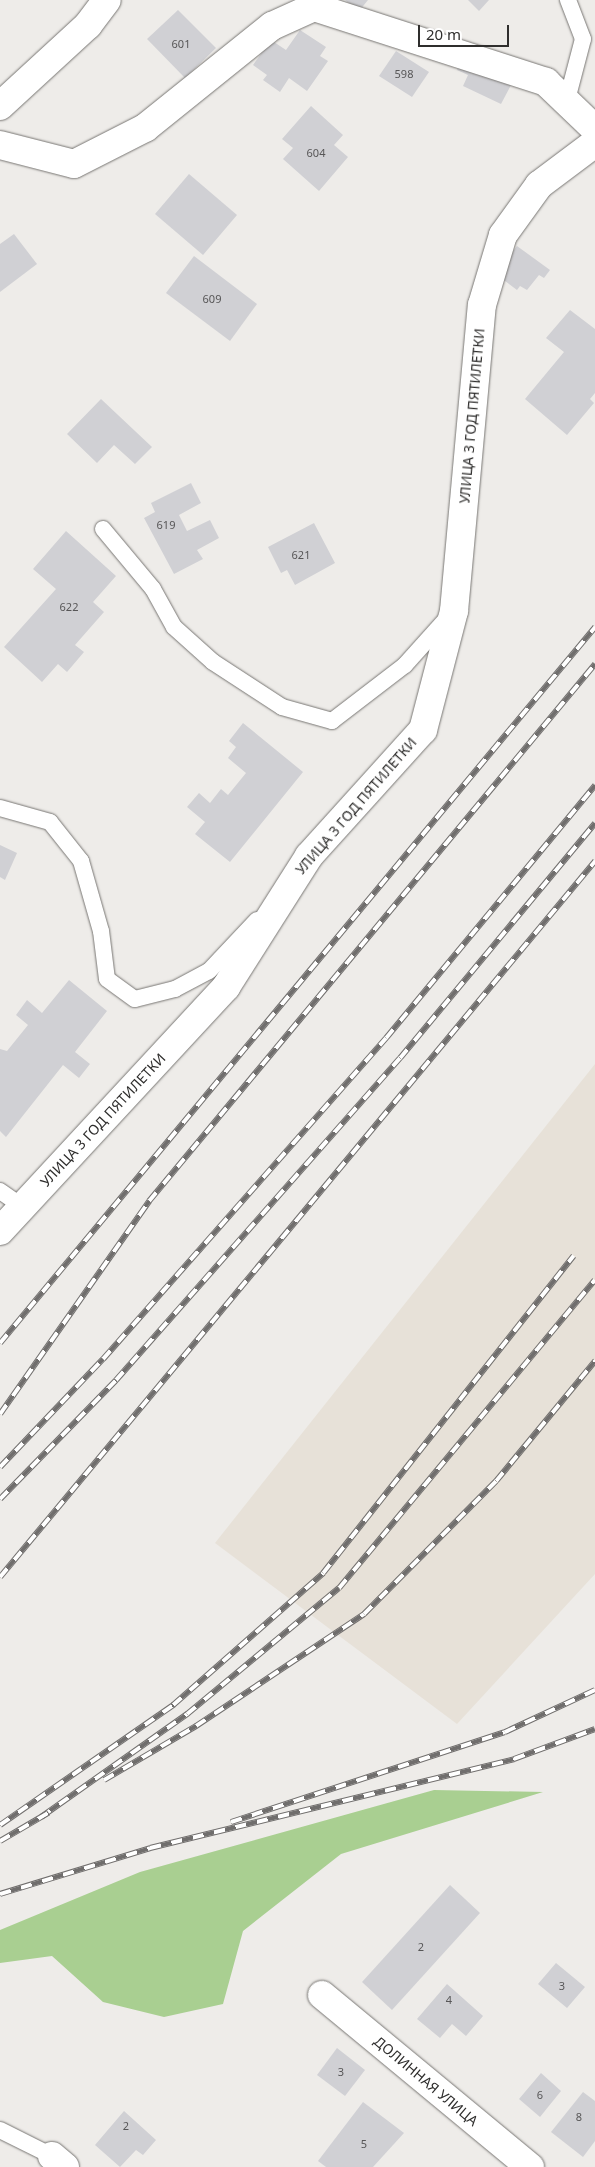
<!DOCTYPE html>
<meta charset="utf-8">
<style>
body{margin:0}
#map{position:relative;width:595px;height:2167px;overflow:hidden;background:#eeece9;font-family:"Noto Sans",sans-serif}
div>[style]{position:absolute}
[style*='--x']{left:calc(var(--x)*1px);top:calc(var(--y)*1px);width:calc(var(--w)*1px);rotate:calc(var(--a)*1deg)}
.built>*{inset:0;background:#e7e1d8}
.green>*{inset:0;background:#a9cf91}
.building>*{inset:0;background:#d0d0d4}
.roads{filter:drop-shadow(0 0 1px #787673) drop-shadow(0 0 1px #787673)}
.service>*{height:16px;margin:-8px;padding:0 8px;transform-origin:8px;border-radius:8px;background:#fff}
.minor>*{height:28px;margin:-14px;padding:0 14px;transform-origin:14px;border-radius:14px;background:#fff}
.rail>*{height:5.5px;margin-top:-2.75px;transform-origin:0;background:repeating-linear-gradient(90deg,#fff 0 11px,#706e6d 0 22px);box-sizing:border-box;border-block:1px solid #706e6d}
span{translate:-50% -50%;white-space:nowrap;text-align:center;line-height:1.15;-webkit-text-stroke:4px #fff;paint-order:stroke}
.number-label{font-size:11px;color:#575657}
.number-label span{-webkit-text-stroke-width:0}
.street-label{font-size:14px;color:#2f2e2d}
.scale{position:absolute;left:418px;top:25px;width:91px;height:22px;box-sizing:border-box;border:2px solid #2f2e2d;border-top:0;padding-left:6px;font-size:15px;line-height:18px;white-space:nowrap;color:#2f2e2d;-webkit-text-stroke:4px #fff;paint-order:stroke}
</style>
<div id="map">
<div class="built">
<div style="clip-path:polygon(595px 1064px,595px 1574px,457px 1724px,215px 1543px)"></div>
</div>
<div class="green">
<div style="clip-path:polygon(434px 1790px,543px 1792px,341px 1854px,243px 1931px,223px 2004px,164px 2017px,103px 2002px,52px 1956px,0 1963px,0 1930px,140px 1872px)"></div>
</div>
<div class="building">
<div style="clip-path:polygon(345px 0,368px 0,359px 11px)"></div>
<div style="clip-path:polygon(468px 0,489px 0,479px 11px)"></div>
<div style="clip-path:polygon(178px 10px,216px 48px,185px 78px,147px 39px)"></div>
<div style="clip-path:polygon(300px 30px,326px 47px,320px 56px,328px 61px,307px 91px,289px 78px,280px 92px,263px 80px,267px 75px,253px 65px,271px 40px,286px 50px)"></div>
<div style="clip-path:polygon(396px 51px,429px 72px,412px 97px,379px 76px)"></div>
<div style="clip-path:polygon(461px 61px,511px 85px,501px 104px,463px 86px,468px 75px,457px 70px)"></div>
<div style="clip-path:polygon(311px 106px,343px 135px,334px 145px,348px 157px,319px 191px,283px 159px,293px 148px,282px 139px)"></div>
<div style="clip-path:polygon(189px 174px,237px 215px,203px 255px,155px 214px)"></div>
<div style="clip-path:polygon(14px 234px,37px 264px,0 292px,0 244px)"></div>
<div style="clip-path:polygon(517px 246px,550px 270px,544px 278px,539px 275px,527px 290px,520px 286px,517px 290px,496px 274px)"></div>
<div style="clip-path:polygon(194px 256px,257px 304px,230px 341px,166px 293px)"></div>
<div style="clip-path:polygon(570px 310px,595px 329px,595px 393px,590px 399px,594px 403px,567px 435px,525px 399px,564px 352px,546px 338px)"></div>
<div style="clip-path:polygon(101px 399px,152px 447px,135px 464px,114px 445px,97px 463px,67px 434px)"></div>
<div style="clip-path:polygon(191px 483px,201px 503px,179px 515px,187px 531px,210px 520px,219px 538px,197px 550px,203px 559px,174px 574px,144px 518px,155px 512px,151px 503px)"></div>
<div style="clip-path:polygon(314px 523px,335px 563px,295px 585px,287px 570px,281px 573px,268px 547px)"></div>
<div style="clip-path:polygon(66px 531px,116px 576px,93px 602px,104px 612px,75px 645px,84px 652px,67px 672px,58px 664px,42px 682px,4px 647px,56px 589px,33px 569px)"></div>
<div style="clip-path:polygon(243px 723px,303px 772px,230px 862px,195px 834px,205px 822px,187px 807px,199px 793px,210px 803px,221px 789px,228px 795px,246px 773px,228px 758px,236px 747px,229px 741px)"></div>
<div style="clip-path:polygon(0 845px,17px 853px,5px 880px,0 877px)"></div>
<div style="clip-path:polygon(69px 980px,107px 1011px,75px 1052px,90px 1064px,79px 1078px,63px 1065px,6px 1137px,0 1131px,0 1049px,7px 1051px,28px 1025px,16px 1015px,27px 1000px,42px 1013px)"></div>
<div style="clip-path:polygon(450px 1885px,480px 1913px,392px 2010px,362px 1982px)"></div>
<div style="clip-path:polygon(556px 1963px,585px 1987px,567px 2008px,538px 1984px)"></div>
<div style="clip-path:polygon(447px 1984px,483px 2016px,466px 2036px,452px 2024px,440px 2038px,417px 2019px)"></div>
<div style="clip-path:polygon(337px 2048px,365px 2070px,345px 2096px,317px 2075px)"></div>
<div style="clip-path:polygon(541px 2073px,561px 2091px,540px 2117px,519px 2099px)"></div>
<div style="clip-path:polygon(583px 2092px,595px 2101px,595px 2141px,583px 2157px,551px 2132px)"></div>
<div style="clip-path:polygon(363px 2102px,404px 2133px,373px 2167px,326px 2167px,318px 2161px)"></div>
<div style="clip-path:polygon(124px 2111px,156px 2140px,143px 2155px,136px 2150px,120px 2167px,95px 2145px)"></div>
</div>
<div class="roads">
<div class="service">
<div style="--x:567;--y:100;--w:63;--a:-75.3"></div>
<div style="--x:583;--y:39;--w:42;--a:-111"></div>
<div style="--x:103;--y:529;--w:78;--a:50.2"></div>
<div style="--x:153;--y:589;--w:43;--a:61.1"></div>
<div style="--x:174;--y:627;--w:52;--a:41.9"></div>
<div style="--x:213;--y:662;--w:82;--a:33.1"></div>
<div style="--x:282;--y:707;--w:52;--a:15.6"></div>
<div style="--x:332;--y:721;--w:92;--a:-37.5"></div>
<div style="--x:405;--y:665;--w:64;--a:-48.1"></div>
<div style="--x:0;--y:808;--w:52;--a:15.6"></div>
<div style="--x:50;--y:822;--w:50;--a:51.5"></div>
<div style="--x:81;--y:861;--w:73;--a:74.1"></div>
<div style="--x:101;--y:931;--w:48;--a:82.9"></div>
<div style="--x:107;--y:979;--w:34;--a:36"></div>
<div style="--x:135;--y:999;--w:41;--a:-14"></div>
<div style="--x:175;--y:989;--w:38;--a:-28"></div>
<div style="--x:209;--y:971;--w:70;--a:-46.7"></div>
<div style="--x:0;--y:1191;--w:28;--a:35"></div>
<div style="--x:0;--y:2130;--w:58;--a:26.6"></div>
</div>
<div class="minor">
<div style="--x:0;--y:106;--w:120;--a:-42.6"></div>
<div style="--x:88;--y:25;--w:31;--a:-53"></div>
<div style="--x:0;--y:145;--w:76;--a:14.4"></div>
<div style="--x:74;--y:164;--w:80;--a:-26.9"></div>
<div style="--x:145;--y:128;--w:163;--a:-38.8"></div>
<div style="--x:272;--y:26;--w:46;--a:-24.3"></div>
<div style="--x:314;--y:7;--w:244;--a:17.9"></div>
<div style="--x:546;--y:82;--w:68;--a:43.8"></div>
<div style="--x:0;--y:1231;--w:333;--a:-47.2"></div>
<div style="--x:226;--y:987;--w:155;--a:-57.6"></div>
<div style="--x:309;--y:856;--w:170;--a:-47.9"></div>
<div style="--x:423;--y:730;--w:123;--a:-75.4"></div>
<div style="--x:454;--y:611;--w:307;--a:-84.8"></div>
<div style="--x:482;--y:305;--w:73;--a:-73.3"></div>
<div style="--x:503;--y:235;--w:62;--a:-54.2"></div>
<div style="--x:539;--y:185;--w:70;--a:-36.9"></div>
<div style="--x:322;--y:1995;--w:270;--a:39.6"></div>
<div style="--x:52;--y:2156;--w:17;--a:40"></div>
</div>
</div>
<div class="rail">
<div style="--x:0;--y:1343;--w:931;--a:-50.27"></div>
<div style="--x:0;--y:1414;--w:260;--a:-55"></div>
<div style="--x:149;--y:1201;--w:698;--a:-50.29"></div>
<div style="--x:0;--y:1467;--w:149;--a:-46.4"></div>
<div style="--x:103;--y:1359;--w:428;--a:-48.6"></div>
<div style="--x:386;--y:1038;--w:328;--a:-50.4"></div>
<div style="--x:0;--y:1499;--w:166;--a:-45.7"></div>
<div style="--x:116;--y:1380;--w:429;--a:-48.6"></div>
<div style="--x:400;--y:1058;--w:305;--a:-50.3"></div>
<div style="--x:0;--y:1577;--w:931;--a:-50.27"></div>
<div style="--x:104;--y:1780;--w:107;--a:-30.4"></div>
<div style="--x:196;--y:1726;--w:202;--a:-33.7"></div>
<div style="--x:364;--y:1614;--w:187;--a:-45.2"></div>
<div style="--x:496;--y:1481;--w:156;--a:-50.5"></div>
<div style="--x:41;--y:1817;--w:179;--a:-35.2"></div>
<div style="--x:187;--y:1714;--w:197;--a:-39.7"></div>
<div style="--x:339;--y:1588;--w:400;--a:-50.3"></div>
<div style="--x:231;--y:1822;--w:288;--a:-18.2"></div>
<div style="--x:505;--y:1732;--w:99;--a:-25"></div>
<div style="--x:0;--y:1825;--w:211;--a:-34.7"></div>
<div style="--x:173;--y:1705;--w:200;--a:-41.3"></div>
<div style="--x:323;--y:1573;--w:404;--a:-51.7"></div>
<div style="--x:0;--y:1841;--w:56;--a:-30.3"></div>
<div style="--x:0;--y:1894;--w:157;--a:-17"></div>
<div style="--x:150;--y:1848;--w:375;--a:-13.7"></div>
<div style="--x:514;--y:1759;--w:86;--a:-20.3"></div>
</div>
<div class="number-label">
<span style="left:181px;top:44px">601</span>
<span style="left:404px;top:74px">598</span>
<span style="left:316px;top:153px">604</span>
<span style="left:212px;top:299px">609</span>
<span style="left:166px;top:525px">619</span>
<span style="left:301px;top:555px">621</span>
<span style="left:69px;top:607px">622</span>
<span style="left:421px;top:1947px">2</span>
<span style="left:562px;top:1986px">3</span>
<span style="left:449px;top:2000px">4</span>
<span style="left:341px;top:2072px">3</span>
<span style="left:540px;top:2095px">6</span>
<span style="left:579px;top:2117px">8</span>
<span style="left:126px;top:2126px">2</span>
<span style="left:364px;top:2144px">5</span>
</div>
<div class="street-label">
<span style="left:472px;top:416px;rotate:-85deg">УЛИЦА 3 ГОД ПЯТИЛЕТКИ</span>
<span style="left:356px;top:806px;rotate:-49deg">УЛИЦА 3 ГОД ПЯТИЛЕТКИ</span>
<span style="left:103px;top:1120px;rotate:-47deg">УЛИЦА 3 ГОД ПЯТИЛЕТКИ</span>
<span style="left:426px;top:2081px;rotate:40deg">ДОЛИННАЯ УЛИЦА</span>
</div>
<div class="scale">20 m</div>
</div>
